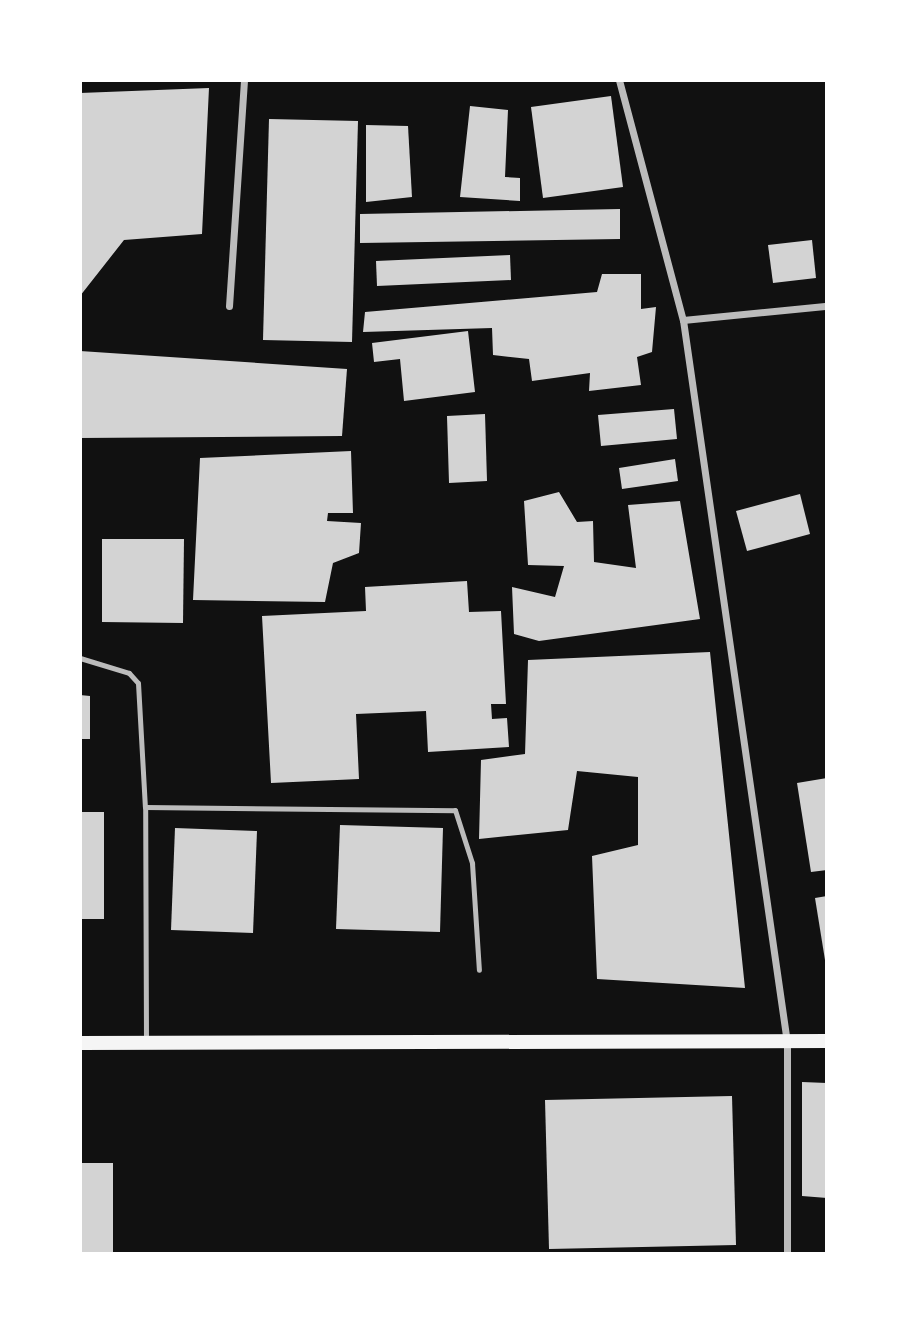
<!DOCTYPE html>
<style>
body{margin:0}
#map{position:relative;width:907px;height:1334px;overflow:hidden;background:#111;font-family:"Roboto Serif",serif}
div>[style]{position:absolute}
[style*='--x']{left:calc(var(--x)*1px);top:calc(var(--y)*1px);width:calc(var(--w)*1px);rotate:calc(var(--a)*1deg)}
.building>*{inset:0;background:#d3d3d3}
.service>*{height:5px;margin:-2.5px;padding:0 2.5px;transform-origin:2.5px;border-radius:2.5px;background:#bcbcbc}
.minor>*{height:7px;margin:-3.5px;padding:0 3.5px;transform-origin:3.5px;border-radius:3.5px;background:#bcbcbc}
.secondary>*{height:14px;margin:-7px;padding:0 7px;transform-origin:7px;border-radius:7px;background:#f5f5f5}
span{translate:-50% -50%;white-space:nowrap;text-align:center;line-height:1.15;-webkit-text-stroke:6px #fff;paint-order:stroke}
.frame{position:absolute;inset:0;border:82px solid #fff;pointer-events:none}
</style>
<div id="map">
<div class="building">
<div style="clip-path:polygon(209px 88px,202px 234px,124px 240px,80px 296px,80px 93px)"></div>
<div style="clip-path:polygon(611px 96px,623px 187px,543px 198px,531px 107px)"></div>
<div style="clip-path:polygon(470px 106px,508px 110px,505px 177px,520px 178px,520px 201px,460px 197px)"></div>
<div style="clip-path:polygon(269px 119px,358px 121px,352px 342px,263px 340px)"></div>
<div style="clip-path:polygon(366px 125px,408px 126px,412px 197px,366px 202px)"></div>
<div style="clip-path:polygon(620px 209px,620px 239px,360px 243px,360px 214px)"></div>
<div style="clip-path:polygon(812px 240px,816px 278px,773px 283px,768px 245px)"></div>
<div style="clip-path:polygon(510px 255px,511px 280px,377px 286px,376px 261px)"></div>
<div style="clip-path:polygon(602px 274px,641px 274px,641px 309px,656px 307px,652px 352px,637px 357px,641px 385px,589px 391px,590px 373px,532px 381px,529px 359px,493px 355px,492px 328px,363px 332px,365px 312px,597px 292px)"></div>
<div style="clip-path:polygon(468px 331px,475px 392px,404px 401px,400px 359px,374px 362px,372px 343px)"></div>
<div style="clip-path:polygon(80px 351px,347px 369px,342px 436px,80px 438px)"></div>
<div style="clip-path:polygon(674px 409px,677px 439px,601px 446px,598px 415px)"></div>
<div style="clip-path:polygon(485px 414px,487px 481px,449px 483px,447px 416px)"></div>
<div style="clip-path:polygon(351px 451px,353px 513px,328px 513px,327px 521px,361px 523px,359px 553px,333px 563px,325px 602px,193px 600px,200px 458px)"></div>
<div style="clip-path:polygon(675px 459px,678px 481px,622px 489px,619px 468px)"></div>
<div style="clip-path:polygon(559px 492px,577px 522px,593px 521px,594px 562px,636px 568px,628px 505px,680px 501px,700px 619px,539px 641px,514px 634px,512px 587px,555px 597px,564px 566px,528px 565px,524px 501px)"></div>
<div style="clip-path:polygon(800px 494px,810px 534px,747px 551px,736px 511px)"></div>
<div style="clip-path:polygon(102px 539px,184px 539px,183px 623px,102px 622px)"></div>
<div style="clip-path:polygon(467px 581px,469px 612px,501px 611px,506px 704px,491px 704px,492px 719px,507px 718px,509px 747px,428px 752px,426px 711px,356px 714px,359px 779px,271px 783px,262px 616px,366px 611px,365px 587px)"></div>
<div style="clip-path:polygon(710px 652px,745px 988px,597px 979px,592px 856px,638px 845px,638px 777px,577px 771px,568px 830px,479px 839px,481px 760px,525px 754px,528px 660px)"></div>
<div style="clip-path:polygon(80px 695px,90px 696px,90px 739px,80px 739px)"></div>
<div style="clip-path:polygon(827px 778px,827px 870px,811px 872px,797px 783px)"></div>
<div style="clip-path:polygon(80px 812px,104px 812px,104px 919px,80px 919px)"></div>
<div style="clip-path:polygon(340px 825px,443px 828px,440px 932px,336px 929px)"></div>
<div style="clip-path:polygon(175px 828px,257px 831px,253px 933px,171px 930px)"></div>
<div style="clip-path:polygon(827px 896px,827px 960px,825px 960px,815px 898px)"></div>
<div style="clip-path:polygon(802px 1082px,827px 1083px,827px 1198px,802px 1196px)"></div>
<div style="clip-path:polygon(732px 1096px,736px 1245px,549px 1249px,545px 1100px)"></div>
<div style="clip-path:polygon(80px 1163px,113px 1163px,113px 1254px,80px 1254px)"></div>
</div>
<div class="service">
<div style="--x:80;--y:658;--w:51;--a:17"></div>
<div style="--x:129;--y:673;--w:13;--a:48"></div>
<div style="--x:138;--y:683;--w:124;--a:86.8"></div>
<div style="--x:146;--y:1043;--w:236;--a:-90.2"></div>
<div style="--x:145;--y:807;--w:310;--a:0.6"></div>
<div style="--x:455;--y:810;--w:56;--a:72.2"></div>
<div style="--x:472;--y:863;--w:107;--a:86.3"></div>
</div>
<div class="minor">
<div style="--x:619;--y:80;--w:248;--a:75.1"></div>
<div style="--x:683;--y:320;--w:730;--a:81.81"></div>
<div style="--x:787;--y:1043;--w:211;--a:90"></div>
<div style="--x:229;--y:306;--w:226;--a:-86.2"></div>
<div style="--x:683;--y:320;--w:145;--a:-5.6"></div>
</div>
<div class="secondary">
<div style="--x:80;--y:1043;--w:747;--a:-0.15"></div>
</div>
<div class="frame"></div>
</div>
